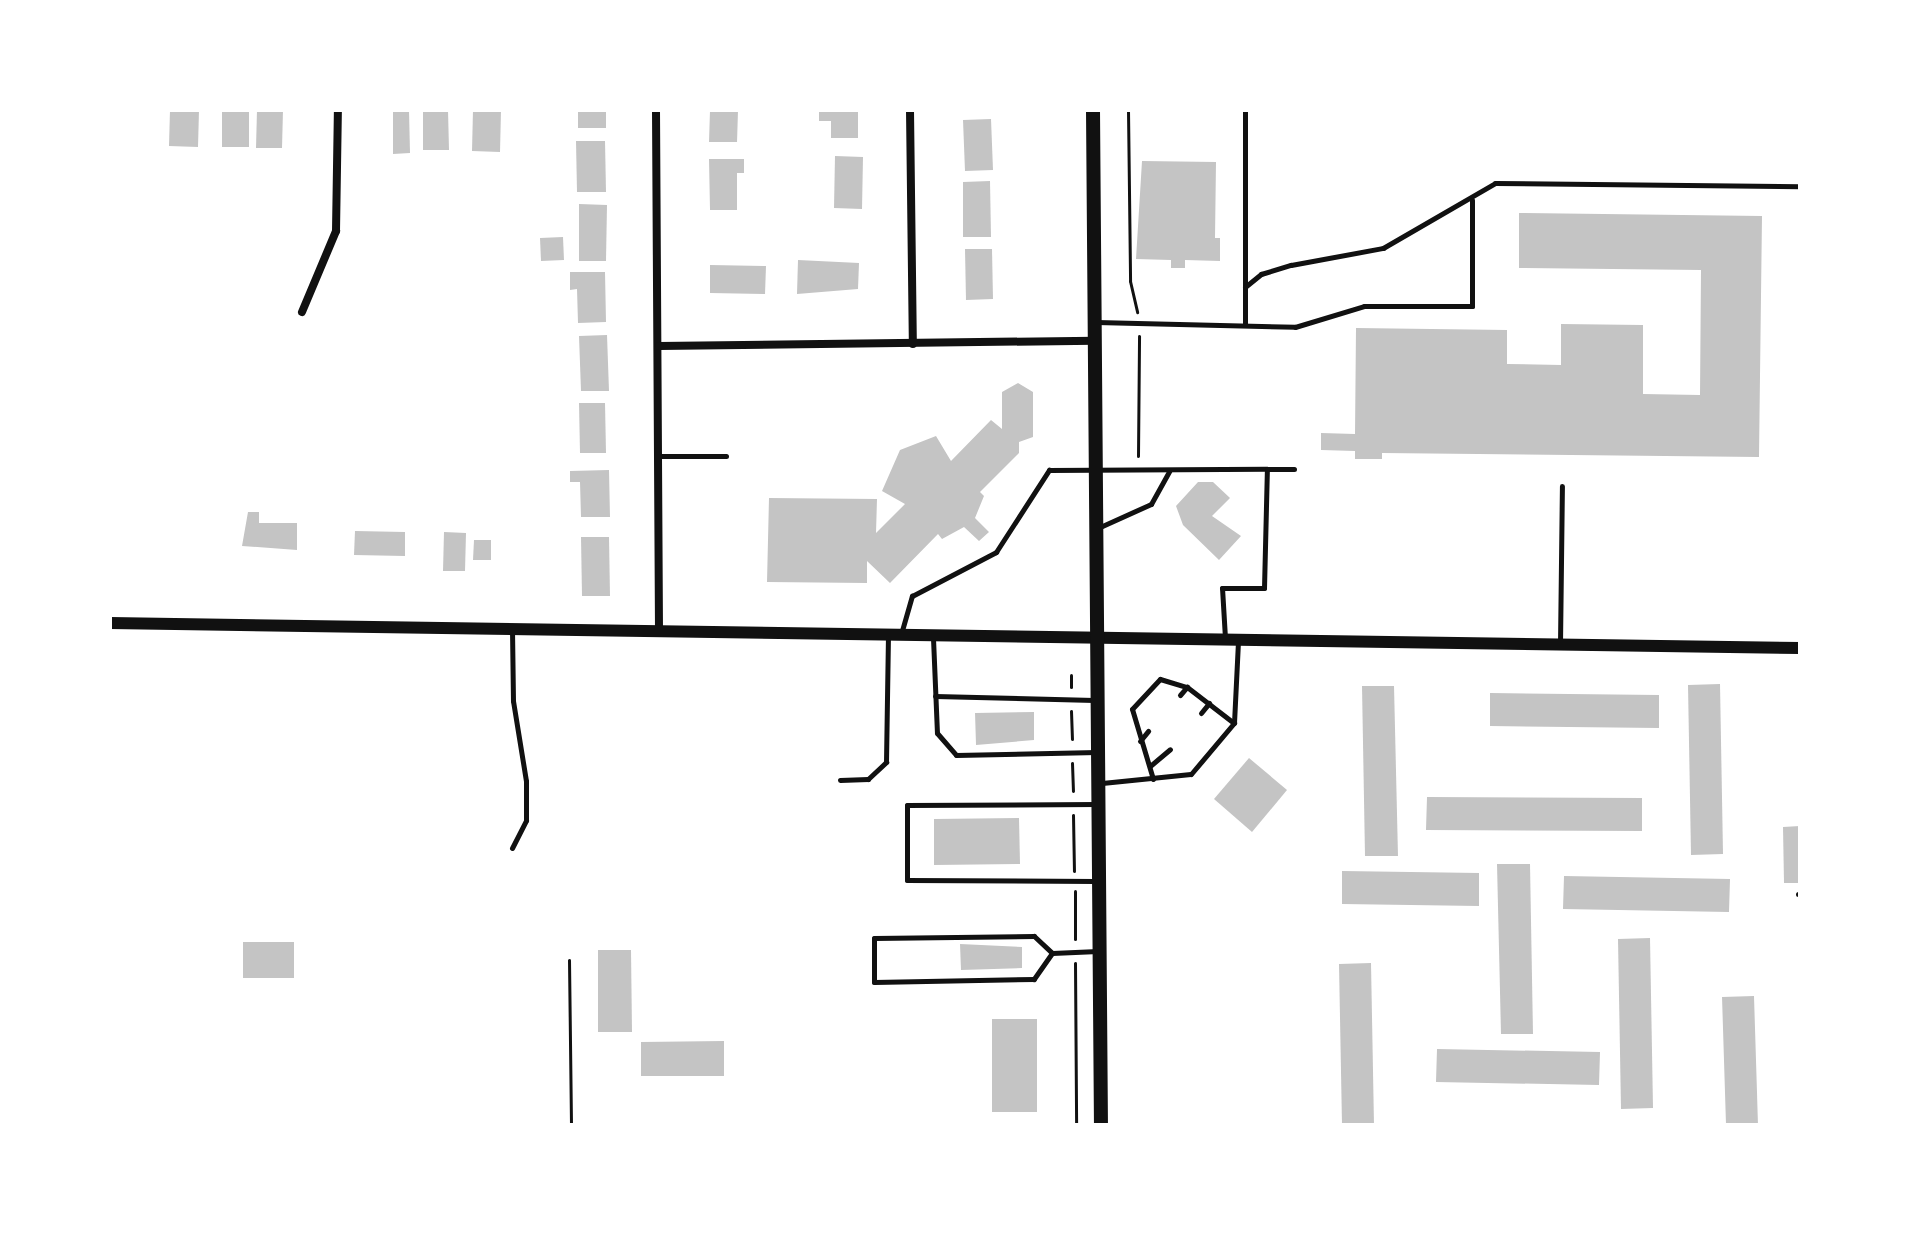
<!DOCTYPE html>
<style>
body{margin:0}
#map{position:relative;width:1910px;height:1235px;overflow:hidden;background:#fff;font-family:Georgia,serif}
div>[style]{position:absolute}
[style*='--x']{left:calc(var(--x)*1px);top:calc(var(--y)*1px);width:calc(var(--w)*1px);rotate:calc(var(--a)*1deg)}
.building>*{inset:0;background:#c4c4c4}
.path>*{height:3px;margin:-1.5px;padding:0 1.5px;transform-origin:1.5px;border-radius:1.5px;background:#111}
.service>*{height:5px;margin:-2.5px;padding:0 2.5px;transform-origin:2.5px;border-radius:2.5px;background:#111}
.minor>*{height:8px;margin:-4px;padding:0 4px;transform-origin:4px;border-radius:4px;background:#111}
.tertiary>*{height:12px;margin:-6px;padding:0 6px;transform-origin:6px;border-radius:6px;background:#111}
.secondary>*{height:14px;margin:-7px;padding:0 7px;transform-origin:7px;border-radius:7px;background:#111}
span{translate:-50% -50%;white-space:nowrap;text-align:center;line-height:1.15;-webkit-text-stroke:6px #fff;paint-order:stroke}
.frame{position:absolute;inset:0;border:112px solid #fff;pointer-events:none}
</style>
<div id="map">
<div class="building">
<div style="clip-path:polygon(170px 110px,199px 110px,198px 147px,169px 146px)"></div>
<div style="clip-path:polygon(222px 110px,249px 110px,249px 147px,222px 147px)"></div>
<div style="clip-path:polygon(257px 110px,283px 110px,282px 148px,256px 148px)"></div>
<div style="clip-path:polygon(393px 110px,409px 110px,410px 153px,393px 154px)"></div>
<div style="clip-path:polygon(423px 110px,448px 110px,449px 150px,423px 150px)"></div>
<div style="clip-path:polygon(473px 110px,501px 110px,500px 152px,472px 151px)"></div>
<div style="clip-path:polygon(578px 110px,606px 110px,606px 128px,578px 128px)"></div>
<div style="clip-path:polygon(710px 110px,738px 110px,737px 142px,709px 142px)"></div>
<div style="clip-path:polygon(819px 110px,858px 110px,858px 138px,831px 138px,831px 121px,819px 121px)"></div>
<div style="clip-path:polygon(991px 119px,993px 170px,965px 171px,963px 120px)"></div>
<div style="clip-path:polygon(576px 141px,605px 141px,606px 192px,577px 192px)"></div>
<div style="clip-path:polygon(835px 156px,863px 157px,862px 209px,834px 208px)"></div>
<div style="clip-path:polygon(709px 159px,744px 159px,744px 173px,737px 173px,737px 210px,710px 210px)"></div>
<div style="clip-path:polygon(1142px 161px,1216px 162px,1215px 238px,1220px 238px,1220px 261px,1185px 260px,1185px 268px,1171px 268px,1171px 260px,1136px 259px)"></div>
<div style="clip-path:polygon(990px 181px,991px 237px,963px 237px,963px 182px)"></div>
<div style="clip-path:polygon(579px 204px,607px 205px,606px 261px,579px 261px)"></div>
<div style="clip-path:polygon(1519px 213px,1762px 216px,1759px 457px,1382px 453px,1382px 459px,1355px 459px,1355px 451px,1321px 450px,1321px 433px,1355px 434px,1356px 328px,1507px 330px,1507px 364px,1561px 365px,1561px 324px,1643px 325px,1643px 394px,1700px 395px,1701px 270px,1519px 268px)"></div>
<div style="clip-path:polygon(563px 237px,564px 260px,541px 261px,540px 238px)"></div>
<div style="clip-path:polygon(965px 249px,992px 249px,993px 299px,966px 300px)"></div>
<div style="clip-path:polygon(798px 260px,859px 263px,858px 289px,797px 294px)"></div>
<div style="clip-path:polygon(710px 265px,766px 266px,765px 294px,710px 293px)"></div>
<div style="clip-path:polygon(570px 272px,605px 272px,606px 322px,578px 323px,577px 289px,570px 290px)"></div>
<div style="clip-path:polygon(607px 335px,609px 391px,581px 391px,579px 336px)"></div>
<div style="clip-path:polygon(1018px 383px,1033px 392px,1033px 437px,1019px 442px,1019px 453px,980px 492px,984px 496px,975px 518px,989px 532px,979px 541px,964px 527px,942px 539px,938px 534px,890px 583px,867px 561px,867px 583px,767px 582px,769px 498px,877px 499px,876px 533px,905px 504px,882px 491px,900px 450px,936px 436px,951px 461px,991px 420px,1002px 429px,1002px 392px)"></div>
<div style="clip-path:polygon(579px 403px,605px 403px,606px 453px,580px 453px)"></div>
<div style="clip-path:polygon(609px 470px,610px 517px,581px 517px,580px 482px,570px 482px,570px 471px)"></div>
<div style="clip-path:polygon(1198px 482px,1213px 482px,1230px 498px,1212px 516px,1241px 536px,1219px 560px,1183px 525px,1176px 506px)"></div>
<div style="clip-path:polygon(248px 512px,259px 512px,259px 523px,297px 523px,297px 550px,242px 546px)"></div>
<div style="clip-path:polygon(355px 531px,405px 532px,405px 556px,354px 555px)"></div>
<div style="clip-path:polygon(444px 532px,466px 533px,465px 571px,443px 571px)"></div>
<div style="clip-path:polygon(581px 537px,609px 537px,610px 596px,582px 596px)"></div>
<div style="clip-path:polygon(474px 540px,491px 540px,491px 560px,473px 560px)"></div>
<div style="clip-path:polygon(1720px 684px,1723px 854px,1691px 855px,1688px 685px)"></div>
<div style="clip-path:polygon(1362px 686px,1394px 686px,1398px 856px,1365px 856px)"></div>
<div style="clip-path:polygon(1490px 693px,1659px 695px,1659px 728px,1490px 726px)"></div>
<div style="clip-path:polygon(1034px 712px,1034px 740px,976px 745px,975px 713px)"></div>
<div style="clip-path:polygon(1249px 758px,1287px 790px,1252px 832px,1214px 799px)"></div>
<div style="clip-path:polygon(1427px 797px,1642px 798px,1642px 831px,1426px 830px)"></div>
<div style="clip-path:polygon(1019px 818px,1020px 864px,934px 865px,934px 819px)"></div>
<div style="clip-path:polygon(1800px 826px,1800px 883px,1784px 883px,1783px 827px)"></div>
<div style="clip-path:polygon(1497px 864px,1530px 864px,1533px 1034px,1501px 1034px)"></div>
<div style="clip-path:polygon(1342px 871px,1479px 873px,1479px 906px,1342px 904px)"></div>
<div style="clip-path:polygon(1564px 876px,1730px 879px,1729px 912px,1563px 909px)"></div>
<div style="clip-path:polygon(1650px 938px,1653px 1108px,1621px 1109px,1618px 939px)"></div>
<div style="clip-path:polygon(243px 942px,294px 942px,294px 978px,243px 978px)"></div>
<div style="clip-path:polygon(960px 944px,1022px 947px,1022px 968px,961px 970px)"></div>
<div style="clip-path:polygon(598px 950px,631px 950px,632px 1032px,598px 1032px)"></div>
<div style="clip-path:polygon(1371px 963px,1374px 1125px,1342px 1125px,1339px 964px)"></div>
<div style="clip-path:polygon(1754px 996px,1758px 1125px,1726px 1125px,1722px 997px)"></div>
<div style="clip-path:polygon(992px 1019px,1037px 1019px,1037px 1112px,992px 1112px)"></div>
<div style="clip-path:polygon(724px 1041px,724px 1076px,641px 1076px,641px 1042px)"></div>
<div style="clip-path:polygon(1437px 1049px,1600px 1052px,1599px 1085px,1436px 1082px)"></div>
</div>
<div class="path">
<div style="--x:1128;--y:110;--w:171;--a:89.3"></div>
<div style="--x:1130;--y:281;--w:32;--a:77"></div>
<div style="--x:1138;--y:456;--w:120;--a:-89.5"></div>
<div style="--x:1071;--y:675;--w:12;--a:90"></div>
<div style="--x:1071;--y:711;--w:28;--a:88"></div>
<div style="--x:1072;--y:763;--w:28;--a:88"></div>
<div style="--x:1073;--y:815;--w:56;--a:89"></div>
<div style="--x:1075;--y:891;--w:48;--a:90"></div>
<div style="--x:569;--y:960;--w:165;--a:89.3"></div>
<div style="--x:1075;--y:963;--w:162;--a:89.6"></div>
</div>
<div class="service">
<div style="--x:1245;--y:110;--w:215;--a:90"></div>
<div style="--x:1245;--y:287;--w:21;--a:-39"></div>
<div style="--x:1261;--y:274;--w:31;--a:-17"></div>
<div style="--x:1291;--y:265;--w:94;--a:-10.5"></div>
<div style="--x:1383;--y:248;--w:129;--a:-30.1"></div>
<div style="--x:1495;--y:183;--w:305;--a:0.6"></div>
<div style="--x:1096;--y:322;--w:199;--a:1.4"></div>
<div style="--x:1295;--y:327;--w:72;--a:-16.9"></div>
<div style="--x:1364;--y:306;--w:108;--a:0"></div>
<div style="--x:1472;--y:306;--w:106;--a:-90"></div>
<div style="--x:659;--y:456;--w:67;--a:0"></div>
<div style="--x:1100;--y:527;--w:56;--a:-24.3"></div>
<div style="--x:1151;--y:504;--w:38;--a:-61"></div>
<div style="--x:901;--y:634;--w:40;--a:-74"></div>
<div style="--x:912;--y:596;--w:95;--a:-27.6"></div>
<div style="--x:996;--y:552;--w:98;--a:-57.1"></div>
<div style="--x:1049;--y:470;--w:218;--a:-0.3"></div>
<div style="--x:933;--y:638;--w:95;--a:87.6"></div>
<div style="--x:937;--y:733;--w:29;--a:49"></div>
<div style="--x:956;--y:755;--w:141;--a:-1.2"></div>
<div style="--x:1225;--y:638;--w:50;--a:-93.4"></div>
<div style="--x:1222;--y:588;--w:42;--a:0"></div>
<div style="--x:1264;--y:588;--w:119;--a:-88.6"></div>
<div style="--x:1267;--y:469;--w:27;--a:0"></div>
<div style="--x:1560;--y:644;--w:158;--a:-89.3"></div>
<div style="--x:1180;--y:695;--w:11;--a:-49"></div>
<div style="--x:935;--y:696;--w:159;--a:1.4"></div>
<div style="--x:1201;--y:713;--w:13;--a:-51"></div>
<div style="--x:1140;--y:741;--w:13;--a:-51"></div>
<div style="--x:1150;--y:766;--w:26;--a:-40"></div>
<div style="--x:1153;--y:779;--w:73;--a:-106.7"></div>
<div style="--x:1132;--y:709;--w:41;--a:-47"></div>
<div style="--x:1160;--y:679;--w:28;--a:17"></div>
<div style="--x:1187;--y:687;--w:59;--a:37.5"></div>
<div style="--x:840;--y:780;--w:28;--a:-2"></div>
<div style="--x:868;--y:779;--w:25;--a:-43"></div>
<div style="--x:886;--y:762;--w:127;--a:-89.1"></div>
<div style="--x:1102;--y:783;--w:89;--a:-5.8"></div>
<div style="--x:1191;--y:774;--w:67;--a:-49.9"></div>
<div style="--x:1234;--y:723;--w:82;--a:-87.2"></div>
<div style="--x:512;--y:848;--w:31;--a:-63"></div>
<div style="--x:526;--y:820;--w:39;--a:-90"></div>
<div style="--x:526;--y:781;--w:81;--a:-99.2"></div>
<div style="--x:513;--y:701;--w:71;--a:-90.8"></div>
<div style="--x:1095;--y:881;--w:188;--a:-179.7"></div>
<div style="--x:907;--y:880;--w:75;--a:-90"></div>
<div style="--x:907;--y:805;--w:190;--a:-0.3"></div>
<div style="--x:1798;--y:894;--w:2;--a:0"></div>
<div style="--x:1052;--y:953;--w:32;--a:125"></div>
<div style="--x:1034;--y:979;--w:160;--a:178.9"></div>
<div style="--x:874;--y:982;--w:44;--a:-90"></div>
<div style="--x:874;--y:938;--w:160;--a:-0.7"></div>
<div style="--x:1034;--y:936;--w:25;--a:43"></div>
<div style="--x:1052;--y:953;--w:46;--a:-2.5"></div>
</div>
<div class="minor">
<div style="--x:656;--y:110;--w:520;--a:89.67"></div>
<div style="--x:910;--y:110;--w:234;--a:89.3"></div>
<div style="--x:302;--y:312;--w:88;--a:-67.2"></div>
<div style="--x:336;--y:231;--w:121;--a:-89.1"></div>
<div style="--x:659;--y:346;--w:436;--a:-0.7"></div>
</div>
<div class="tertiary">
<div style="--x:110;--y:623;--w:1690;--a:0.85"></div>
</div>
<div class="secondary">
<div style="--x:1093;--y:110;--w:1015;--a:89.55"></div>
</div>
<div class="frame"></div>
</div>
